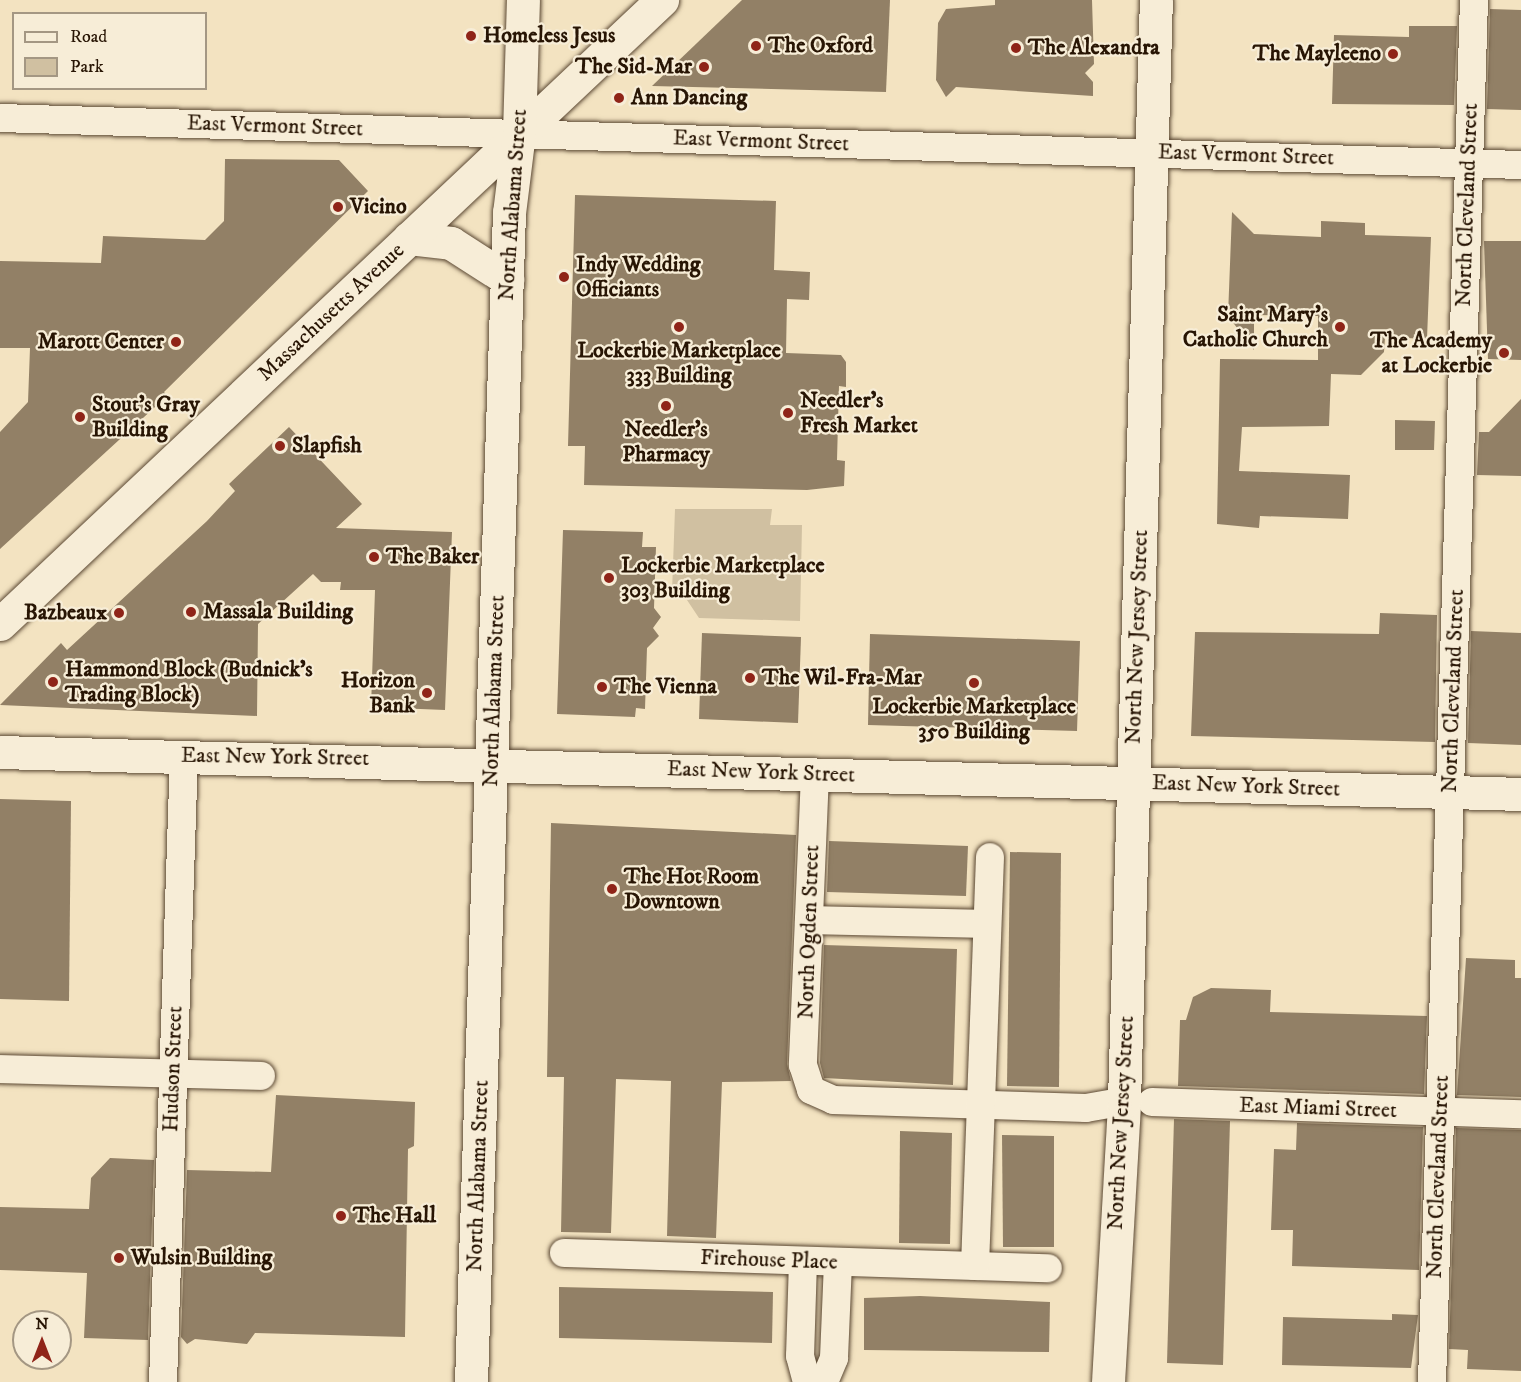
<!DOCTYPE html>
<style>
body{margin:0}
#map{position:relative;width:1521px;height:1382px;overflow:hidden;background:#f3e3c1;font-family:"IM FELL DW Pica",serif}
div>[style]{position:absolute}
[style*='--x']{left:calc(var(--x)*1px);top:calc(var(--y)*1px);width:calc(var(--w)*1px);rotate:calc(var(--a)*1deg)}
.green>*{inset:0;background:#d0c0a1}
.building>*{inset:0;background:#928066}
.roads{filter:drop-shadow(0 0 2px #5b4833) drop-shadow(0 0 2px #5b4833)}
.minor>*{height:28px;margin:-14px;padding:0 14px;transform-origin:14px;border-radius:14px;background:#f7edd7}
.secondary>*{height:33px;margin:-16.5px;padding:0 16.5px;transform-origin:16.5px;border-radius:16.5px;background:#f7edd7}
.dots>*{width:16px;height:16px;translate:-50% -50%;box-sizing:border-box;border:3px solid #f7edd7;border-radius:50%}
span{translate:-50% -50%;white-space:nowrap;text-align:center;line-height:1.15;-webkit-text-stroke:4.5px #f7edd7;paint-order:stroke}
.poi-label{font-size:22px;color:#281504;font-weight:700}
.left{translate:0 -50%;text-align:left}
.right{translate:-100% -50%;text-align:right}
.street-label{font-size:22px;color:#281504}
.legend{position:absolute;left:12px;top:12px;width:195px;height:78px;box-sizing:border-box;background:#f7edd7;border:2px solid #a49783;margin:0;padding:8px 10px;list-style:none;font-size:18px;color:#281504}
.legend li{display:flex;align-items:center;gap:12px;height:30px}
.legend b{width:30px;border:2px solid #a49783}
.north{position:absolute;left:12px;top:1310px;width:60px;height:60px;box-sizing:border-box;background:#f7edd7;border:2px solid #a49783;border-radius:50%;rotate:0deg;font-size:16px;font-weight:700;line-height:24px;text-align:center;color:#281504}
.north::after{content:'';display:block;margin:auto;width:21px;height:27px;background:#8f2418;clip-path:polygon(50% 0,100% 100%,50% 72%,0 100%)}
</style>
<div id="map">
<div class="green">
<div style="clip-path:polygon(675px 509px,772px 509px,770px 525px,802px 525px,800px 621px,699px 618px,685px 597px,672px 592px)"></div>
</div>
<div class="building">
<div style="clip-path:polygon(742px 0,890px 0,886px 92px,652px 86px)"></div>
<div style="clip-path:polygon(995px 0,1092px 0,1094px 64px,1085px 73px,1093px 82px,1093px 96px,956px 87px,946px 97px,936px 80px,938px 23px,946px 9px,995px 5px)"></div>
<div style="clip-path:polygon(1490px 9px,1521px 10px,1521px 110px,1487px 109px)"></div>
<div style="clip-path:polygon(1409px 26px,1457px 26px,1454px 105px,1332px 104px,1334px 35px,1409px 37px)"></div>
<div style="clip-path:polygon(225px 159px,339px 160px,368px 191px,164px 392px,167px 396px,0 549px,0 432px,28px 402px,30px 348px,0 348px,0 261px,101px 263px,103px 236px,205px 240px,224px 221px)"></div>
<div style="clip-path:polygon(575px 195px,776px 201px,774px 270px,810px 272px,809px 300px,787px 299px,786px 353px,841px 355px,846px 362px,846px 387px,839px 386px,837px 460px,845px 461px,844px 486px,807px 490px,584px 485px,585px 446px,568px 446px)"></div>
<div style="clip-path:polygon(1232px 212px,1254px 234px,1321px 237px,1321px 221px,1365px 223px,1365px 235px,1431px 237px,1427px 339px,1385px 337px,1384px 352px,1361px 375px,1331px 374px,1329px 426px,1242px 427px,1239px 471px,1350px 475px,1348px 519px,1260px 516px,1259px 528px,1217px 524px,1220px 359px,1318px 360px,1318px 316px,1254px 315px,1254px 350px,1228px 316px)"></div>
<div style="clip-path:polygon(1484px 241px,1521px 241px,1521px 360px,1488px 359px)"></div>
<div style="clip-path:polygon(1521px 399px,1521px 476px,1477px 475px,1479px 432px,1489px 432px)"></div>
<div style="clip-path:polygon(1395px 420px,1435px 421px,1434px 450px,1395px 450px)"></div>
<div style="clip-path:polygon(289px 427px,362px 504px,336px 528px,452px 532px,445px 710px,371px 707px,375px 590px,340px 590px,341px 582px,321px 582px,313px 574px,258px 624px,257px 716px,0 705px,61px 643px,67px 650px,207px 521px,235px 491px,229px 484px)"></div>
<div style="clip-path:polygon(563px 530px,643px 532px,642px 547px,656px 547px,654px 608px,661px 617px,653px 628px,659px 636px,647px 648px,645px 709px,636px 708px,635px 717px,557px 714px)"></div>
<div style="clip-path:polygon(1380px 613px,1437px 615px,1435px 742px,1191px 736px,1195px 632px,1379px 634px)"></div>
<div style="clip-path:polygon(1471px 631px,1521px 633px,1521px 745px,1468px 743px)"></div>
<div style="clip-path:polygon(702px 633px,801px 637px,798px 723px,699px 719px)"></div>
<div style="clip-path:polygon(870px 634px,1080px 641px,1077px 731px,868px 725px)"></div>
<div style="clip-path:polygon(0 799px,71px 801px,69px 1001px,0 999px)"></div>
<div style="clip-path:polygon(551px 823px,796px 835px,787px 1064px,791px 1081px,722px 1082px,716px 1238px,667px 1236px,671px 1081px,616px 1079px,611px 1233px,561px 1232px,564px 1077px,547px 1077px)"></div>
<div style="clip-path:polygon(829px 841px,968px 846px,966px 896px,827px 892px)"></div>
<div style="clip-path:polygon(1010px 852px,1061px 853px,1059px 1087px,1007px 1086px)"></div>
<div style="clip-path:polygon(824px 945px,957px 949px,953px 1085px,824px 1078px,820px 1063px)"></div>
<div style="clip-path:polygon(1466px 958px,1515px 960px,1515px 978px,1521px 978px,1521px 1097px,1457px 1095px)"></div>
<div style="clip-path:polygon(1211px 988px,1271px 990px,1270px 1012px,1427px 1016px,1424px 1094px,1178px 1086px,1180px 1020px,1186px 1020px,1193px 997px)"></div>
<div style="clip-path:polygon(276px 1095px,415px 1102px,414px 1146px,408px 1149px,405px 1337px,255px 1333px,247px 1344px,195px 1339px,187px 1344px,181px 1337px,187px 1170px,271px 1172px)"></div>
<div style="clip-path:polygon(1174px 1119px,1230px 1121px,1223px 1365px,1167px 1363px)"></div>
<div style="clip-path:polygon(1297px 1123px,1423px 1127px,1419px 1270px,1292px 1266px,1293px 1230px,1271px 1230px,1274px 1149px,1296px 1150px)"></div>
<div style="clip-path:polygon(1456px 1128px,1521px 1130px,1521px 1371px,1467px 1369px,1468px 1350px,1449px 1349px)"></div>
<div style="clip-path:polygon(900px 1131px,952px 1133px,950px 1244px,899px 1243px)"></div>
<div style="clip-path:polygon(1002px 1135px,1054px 1136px,1054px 1247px,1003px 1247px)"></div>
<div style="clip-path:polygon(110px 1158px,154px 1160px,148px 1340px,84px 1338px,87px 1273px,0 1270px,0 1207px,89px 1209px,91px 1178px)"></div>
<div style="clip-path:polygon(559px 1287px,773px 1292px,772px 1343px,559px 1338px)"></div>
<div style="clip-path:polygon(920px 1296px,1050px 1302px,1049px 1352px,864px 1350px,864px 1298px)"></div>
<div style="clip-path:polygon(1392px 1314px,1418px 1315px,1411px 1368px,1282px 1365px,1283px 1317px,1392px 1320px)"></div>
</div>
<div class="roads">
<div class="minor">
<div style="--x:0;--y:118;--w:1522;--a:1.77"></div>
<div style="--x:815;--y:774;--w:291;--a:92.4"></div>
<div style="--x:803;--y:1065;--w:26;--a:72"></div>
<div style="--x:811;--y:1090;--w:24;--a:24"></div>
<div style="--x:833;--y:1100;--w:253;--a:1.8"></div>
<div style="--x:1086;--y:1108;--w:39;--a:-10"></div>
<div style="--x:809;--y:920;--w:178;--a:1.3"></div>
<div style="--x:0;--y:1069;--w:261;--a:1.5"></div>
<div style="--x:1152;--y:1102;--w:369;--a:1.9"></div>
<div style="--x:564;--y:1253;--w:484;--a:1.8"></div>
<div style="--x:803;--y:1261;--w:95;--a:91.8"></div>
<div style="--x:800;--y:1356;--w:27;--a:75"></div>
<div style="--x:975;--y:1266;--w:409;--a:-87.9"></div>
<div style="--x:163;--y:1382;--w:627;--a:-88.08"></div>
<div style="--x:824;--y:1382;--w:26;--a:-67"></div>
<div style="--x:834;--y:1358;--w:96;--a:-87.6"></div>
<div style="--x:1432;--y:1382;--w:1383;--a:-88.26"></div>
</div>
<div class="secondary">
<div style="--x:409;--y:238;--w:42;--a:6.8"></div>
<div style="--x:451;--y:243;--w:67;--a:32.7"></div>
<div style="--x:0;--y:624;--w:910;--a:-43.31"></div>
<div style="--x:0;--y:752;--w:1522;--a:1.58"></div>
<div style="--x:471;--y:1382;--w:1170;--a:-88.14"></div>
<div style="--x:509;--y:213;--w:81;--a:-82.9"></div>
<div style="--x:519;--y:133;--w:133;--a:-88.3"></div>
<div style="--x:1108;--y:1382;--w:281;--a:-86.7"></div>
<div style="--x:1124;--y:1101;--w:1101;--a:-88.34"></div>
</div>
</div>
<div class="dots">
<div style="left:471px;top:36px;background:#8f2418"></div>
<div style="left:756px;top:46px;background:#8f2418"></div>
<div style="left:1016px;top:48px;background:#8f2418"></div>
<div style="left:1393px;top:54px;background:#8f2418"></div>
<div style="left:704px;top:67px;background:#8f2418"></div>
<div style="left:619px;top:98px;background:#8f2418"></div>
<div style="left:338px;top:207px;background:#8f2418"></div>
<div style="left:564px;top:277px;background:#8f2418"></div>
<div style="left:679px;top:327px;background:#8f2418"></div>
<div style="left:1340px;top:327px;background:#8f2418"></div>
<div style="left:176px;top:342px;background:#8f2418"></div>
<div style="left:1504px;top:353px;background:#8f2418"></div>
<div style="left:666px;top:406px;background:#8f2418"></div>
<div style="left:788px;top:413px;background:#8f2418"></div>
<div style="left:80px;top:417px;background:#8f2418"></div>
<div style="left:280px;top:446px;background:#8f2418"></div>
<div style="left:374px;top:557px;background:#8f2418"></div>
<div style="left:609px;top:578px;background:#8f2418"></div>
<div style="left:191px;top:612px;background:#8f2418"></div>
<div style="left:119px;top:613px;background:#8f2418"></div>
<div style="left:750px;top:678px;background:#8f2418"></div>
<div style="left:53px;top:682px;background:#8f2418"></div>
<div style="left:974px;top:683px;background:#8f2418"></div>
<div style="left:602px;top:687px;background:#8f2418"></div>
<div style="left:427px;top:693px;background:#8f2418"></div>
<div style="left:612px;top:889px;background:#8f2418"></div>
<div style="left:341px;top:1216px;background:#8f2418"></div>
<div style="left:119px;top:1258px;background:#8f2418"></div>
</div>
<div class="poi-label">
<span class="left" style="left:483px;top:36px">Homeless Jesus</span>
<span class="left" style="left:768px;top:46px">The Oxford</span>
<span class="left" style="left:1028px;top:48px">The Alexandra</span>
<span class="right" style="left:1381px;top:54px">The Mayleeno</span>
<span class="right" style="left:692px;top:67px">The Sid-Mar</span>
<span class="left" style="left:631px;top:98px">Ann Dancing</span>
<span class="left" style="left:350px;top:207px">Vicino</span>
<span class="left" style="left:576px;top:277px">Indy Wedding<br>Officiants</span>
<span class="right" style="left:1328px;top:327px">Saint Mary's<br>Catholic Church</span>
<span class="right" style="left:1492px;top:353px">The Academy<br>at Lockerbie</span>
<span class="right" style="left:164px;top:342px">Marott Center</span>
<span style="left:679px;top:363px">Lockerbie Marketplace<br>333 Building</span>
<span class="left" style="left:800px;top:413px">Needler's<br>Fresh Market</span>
<span class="left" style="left:92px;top:417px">Stout's Gray<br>Building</span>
<span style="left:666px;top:442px">Needler's<br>Pharmacy</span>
<span class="left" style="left:292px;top:446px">Slapfish</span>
<span class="left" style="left:386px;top:557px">The Baker</span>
<span class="left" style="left:621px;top:578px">Lockerbie Marketplace<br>303 Building</span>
<span class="left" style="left:203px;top:612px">Massala Building</span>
<span class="right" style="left:107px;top:613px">Bazbeaux</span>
<span class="left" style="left:65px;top:682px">Hammond Block (Budnick's<br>Trading Block)</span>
<span class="left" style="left:762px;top:678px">The Wil-Fra-Mar</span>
<span class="right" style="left:415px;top:693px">Horizon<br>Bank</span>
<span class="left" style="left:614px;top:687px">The Vienna</span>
<span style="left:974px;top:719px">Lockerbie Marketplace<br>350 Building</span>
<span class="left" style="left:624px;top:889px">The Hot Room<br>Downtown</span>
<span class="left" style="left:353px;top:1216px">The Hall</span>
<span class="left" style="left:131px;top:1258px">Wulsin Building</span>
</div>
<div class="street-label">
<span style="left:275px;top:126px;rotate:2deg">East Vermont Street</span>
<span style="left:761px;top:141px;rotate:2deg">East Vermont Street</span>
<span style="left:1246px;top:155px;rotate:2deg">East Vermont Street</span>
<span style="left:513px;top:205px;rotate:-86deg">North Alabama Street</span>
<span style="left:1467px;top:205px;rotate:-88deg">North Cleveland Street</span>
<span style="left:331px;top:312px;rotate:-43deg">Massachusetts Avenue</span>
<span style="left:1137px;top:637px;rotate:-88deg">North New Jersey Street</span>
<span style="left:494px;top:691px;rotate:-88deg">North Alabama Street</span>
<span style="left:1453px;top:691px;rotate:-88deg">North Cleveland Street</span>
<span style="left:275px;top:757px;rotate:1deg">East New York Street</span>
<span style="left:761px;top:772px;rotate:2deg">East New York Street</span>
<span style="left:1246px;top:786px;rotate:2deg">East New York Street</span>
<span style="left:809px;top:932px;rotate:-88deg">North Ogden Street</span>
<span style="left:173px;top:1069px;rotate:-88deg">Hudson Street</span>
<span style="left:1318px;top:1108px;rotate:2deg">East Miami Street</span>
<span style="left:1121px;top:1123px;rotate:-87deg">North New Jersey Street</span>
<span style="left:478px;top:1176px;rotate:-88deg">North Alabama Street</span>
<span style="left:1438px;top:1177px;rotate:-88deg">North Cleveland Street</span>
<span style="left:769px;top:1260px;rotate:2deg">Firehouse Place</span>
</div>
<ul class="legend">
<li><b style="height:8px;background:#f7edd7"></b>Road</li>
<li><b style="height:16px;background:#d0c0a1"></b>Park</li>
</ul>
<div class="north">N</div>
</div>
